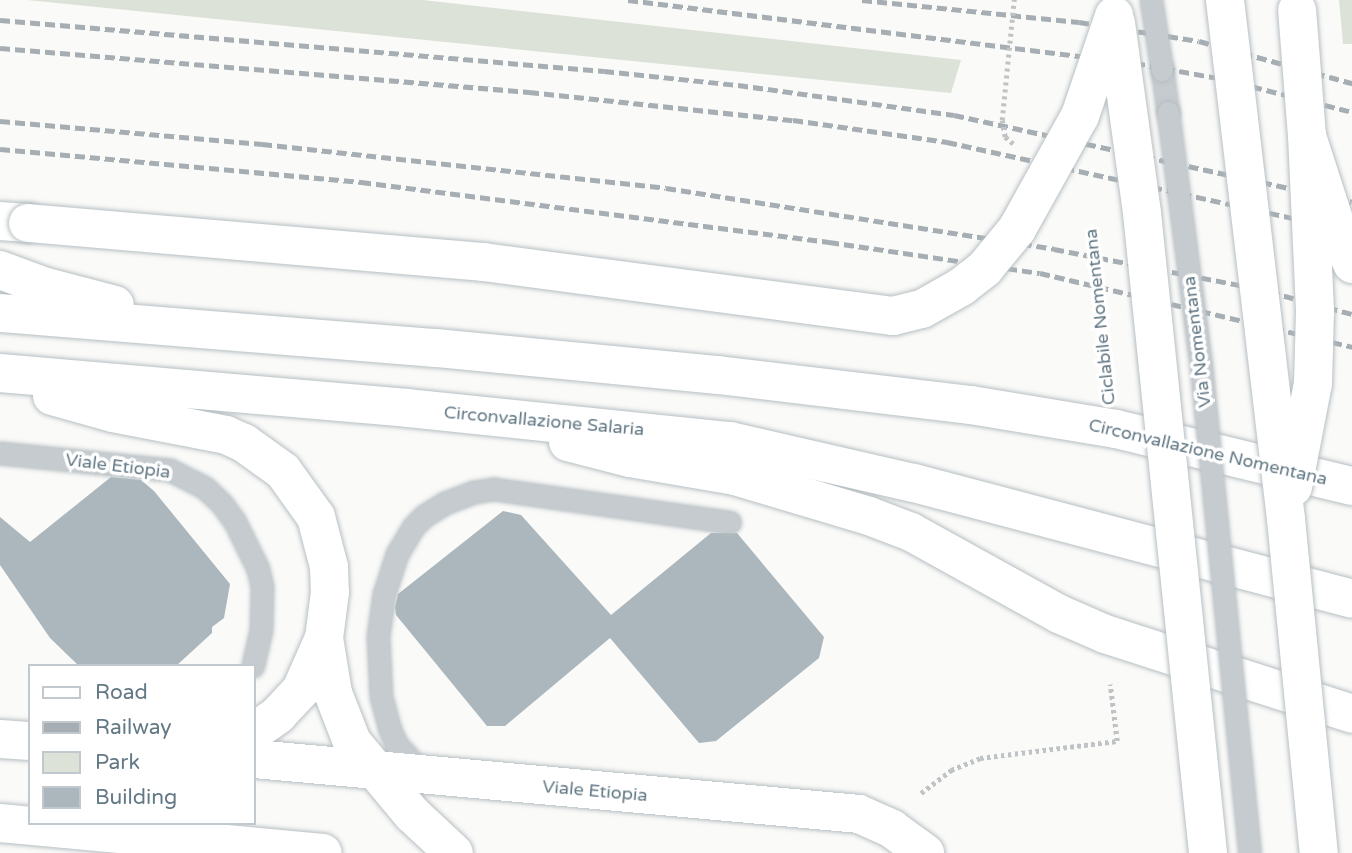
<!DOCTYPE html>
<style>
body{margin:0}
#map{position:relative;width:1352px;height:853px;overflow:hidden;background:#fafaf8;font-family:"Varela Round",sans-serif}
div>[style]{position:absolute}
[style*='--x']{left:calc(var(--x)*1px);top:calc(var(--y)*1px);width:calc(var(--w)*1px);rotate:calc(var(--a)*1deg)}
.green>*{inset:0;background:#dce2d8}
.building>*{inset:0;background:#abb7bc}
.path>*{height:4.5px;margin-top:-2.25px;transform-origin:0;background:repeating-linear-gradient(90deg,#bfc3c5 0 3.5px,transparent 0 7px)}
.roads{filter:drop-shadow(0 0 2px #b7bfc3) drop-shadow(0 0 2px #b7bfc3)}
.lane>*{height:21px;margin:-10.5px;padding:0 10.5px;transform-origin:10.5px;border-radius:10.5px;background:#c5cbce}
.secondary>*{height:38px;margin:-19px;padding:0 19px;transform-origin:19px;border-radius:19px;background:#fff}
.highway>*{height:38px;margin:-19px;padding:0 19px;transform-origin:19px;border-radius:19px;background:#fff}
.rail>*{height:5px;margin-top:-2.5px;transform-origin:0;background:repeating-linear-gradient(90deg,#a6aeb3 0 10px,transparent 0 15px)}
.path-bridge>*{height:4.5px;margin-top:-2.25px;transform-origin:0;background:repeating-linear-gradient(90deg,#bfc3c5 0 3.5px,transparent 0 7px)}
.bridges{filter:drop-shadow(0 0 2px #b7bfc3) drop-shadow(0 0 2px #b7bfc3)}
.lane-bridge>*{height:21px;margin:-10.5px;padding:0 10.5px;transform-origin:10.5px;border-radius:10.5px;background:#c5cbce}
.secondary-bridge>*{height:38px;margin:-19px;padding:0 19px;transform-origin:19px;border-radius:19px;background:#fff}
.highway-bridge>*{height:38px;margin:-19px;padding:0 19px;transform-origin:19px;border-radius:19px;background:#fff}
span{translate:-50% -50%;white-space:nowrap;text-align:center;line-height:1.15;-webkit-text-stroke:7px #fff;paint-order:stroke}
.street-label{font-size:18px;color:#637985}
.legend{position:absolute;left:28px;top:664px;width:228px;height:161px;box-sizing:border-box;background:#fff;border:2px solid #c1c9ce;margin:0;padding:9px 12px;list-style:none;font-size:21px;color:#637985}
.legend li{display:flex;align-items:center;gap:14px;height:35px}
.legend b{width:35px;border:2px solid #c1c9ce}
</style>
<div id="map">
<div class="green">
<div style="clip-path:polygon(27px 0,423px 0,961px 60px,951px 93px)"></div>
<div style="clip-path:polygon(1339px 0,1352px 0,1352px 44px,1343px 44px)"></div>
</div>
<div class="building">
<div style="clip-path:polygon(111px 477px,141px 480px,154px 491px,230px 584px,224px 618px,212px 627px,212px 633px,176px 666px,79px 666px,50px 638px,0 565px,0 517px,30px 542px)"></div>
<div style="clip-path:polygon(503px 511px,521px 515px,611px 615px,711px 533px,737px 533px,824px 637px,819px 658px,716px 741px,699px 743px,610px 638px,505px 726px,487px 726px,396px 615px,395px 607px,398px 594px)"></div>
</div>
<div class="path">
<div style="--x:921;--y:793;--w:38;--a:-37"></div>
<div style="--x:951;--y:770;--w:31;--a:-22"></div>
<div style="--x:980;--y:758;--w:138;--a:-7.1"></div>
<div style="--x:1117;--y:741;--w:57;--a:-97"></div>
</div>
<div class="roads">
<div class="lane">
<div style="--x:1162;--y:70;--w:42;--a:81.9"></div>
<div style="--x:0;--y:453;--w:171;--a:5.7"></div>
<div style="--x:170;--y:470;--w:39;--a:27"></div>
<div style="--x:205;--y:488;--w:23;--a:43"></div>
<div style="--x:222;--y:504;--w:22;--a:54"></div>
<div style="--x:235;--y:522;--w:52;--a:63.9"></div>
<div style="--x:258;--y:569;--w:18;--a:77"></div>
<div style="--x:262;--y:587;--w:43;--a:91.3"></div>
<div style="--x:261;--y:630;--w:37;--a:103"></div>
<div style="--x:423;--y:773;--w:38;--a:-133"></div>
<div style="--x:397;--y:745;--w:17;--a:-115"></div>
<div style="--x:390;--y:730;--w:34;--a:-105"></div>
<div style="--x:381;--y:697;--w:61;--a:-92.8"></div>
<div style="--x:378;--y:636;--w:42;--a:-81.9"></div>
<div style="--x:384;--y:594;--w:42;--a:-72"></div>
<div style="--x:397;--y:554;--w:31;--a:-59"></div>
<div style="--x:413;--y:527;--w:16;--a:-45"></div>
<div style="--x:424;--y:516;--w:25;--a:-32"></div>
<div style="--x:445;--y:503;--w:31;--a:-21"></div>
<div style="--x:474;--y:492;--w:20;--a:-9"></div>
<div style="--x:494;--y:489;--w:238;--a:8"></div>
</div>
<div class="secondary">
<div style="--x:0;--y:221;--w:28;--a:4"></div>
<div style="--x:0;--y:739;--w:30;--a:4"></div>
<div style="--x:254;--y:759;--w:607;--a:5.19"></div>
<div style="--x:859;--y:814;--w:36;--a:24"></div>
<div style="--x:892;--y:829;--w:41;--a:36"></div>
<div style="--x:0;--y:823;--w:324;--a:5.3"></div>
</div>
<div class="highway">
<div style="--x:0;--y:270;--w:49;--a:20.3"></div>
<div style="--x:46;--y:287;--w:71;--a:14.6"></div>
<div style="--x:0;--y:313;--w:437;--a:4.6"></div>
<div style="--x:436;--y:348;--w:283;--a:5.5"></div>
<div style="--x:718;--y:375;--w:255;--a:6.8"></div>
<div style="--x:971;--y:405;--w:147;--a:9.4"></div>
<div style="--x:1116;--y:429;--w:243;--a:13.6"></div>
<div style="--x:0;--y:373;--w:409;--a:4.9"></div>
<div style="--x:408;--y:408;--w:324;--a:5.9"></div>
<div style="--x:730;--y:441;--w:189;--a:12.9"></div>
<div style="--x:914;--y:483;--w:453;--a:14.8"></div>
<div style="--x:52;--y:396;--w:63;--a:15.6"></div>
<div style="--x:113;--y:413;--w:115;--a:11"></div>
<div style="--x:226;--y:435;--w:20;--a:24"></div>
<div style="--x:244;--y:443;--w:48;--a:35.7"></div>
<div style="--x:283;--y:471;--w:57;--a:54.3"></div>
<div style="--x:316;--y:517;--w:52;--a:75.4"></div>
<div style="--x:329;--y:567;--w:25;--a:88"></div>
<div style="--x:330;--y:592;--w:46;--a:97.4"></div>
<div style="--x:324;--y:638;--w:57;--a:113.9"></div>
<div style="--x:301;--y:690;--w:34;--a:133"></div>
<div style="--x:278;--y:715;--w:29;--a:145"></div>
<div style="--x:568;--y:442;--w:64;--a:14.5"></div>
<div style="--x:630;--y:458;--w:107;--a:9.7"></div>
<div style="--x:735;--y:476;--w:140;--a:16.6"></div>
<div style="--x:869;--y:516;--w:45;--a:20.9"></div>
<div style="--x:911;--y:532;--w:169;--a:29"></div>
<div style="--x:1059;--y:614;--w:50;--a:23.5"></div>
<div style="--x:1105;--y:634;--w:260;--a:17.9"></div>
<div style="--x:324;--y:638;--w:56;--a:80.7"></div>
<div style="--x:333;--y:693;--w:53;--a:68.8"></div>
<div style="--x:352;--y:742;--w:94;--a:50.2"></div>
<div style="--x:412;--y:814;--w:57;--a:42.9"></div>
</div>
</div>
<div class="rail">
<div style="--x:628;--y:0;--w:511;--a:7.08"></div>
<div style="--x:1135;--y:63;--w:89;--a:10.3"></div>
<div style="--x:1223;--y:79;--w:133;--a:14.3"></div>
<div style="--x:862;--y:0;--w:218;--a:5.8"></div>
<div style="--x:1079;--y:22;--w:121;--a:9"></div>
<div style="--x:1199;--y:41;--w:159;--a:15.4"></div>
<div style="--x:0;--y:20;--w:606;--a:4.83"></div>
<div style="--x:604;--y:71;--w:135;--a:6"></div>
<div style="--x:738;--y:85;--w:218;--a:7.9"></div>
<div style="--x:954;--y:115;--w:407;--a:12.3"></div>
<div style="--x:0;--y:48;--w:531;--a:4.75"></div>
<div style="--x:529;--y:92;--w:265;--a:6.1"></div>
<div style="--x:793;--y:120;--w:156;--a:8.1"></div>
<div style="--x:947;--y:142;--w:415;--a:12.4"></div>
<div style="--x:0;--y:121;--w:263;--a:5"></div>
<div style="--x:262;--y:144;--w:406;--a:6.2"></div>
<div style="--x:666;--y:188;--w:393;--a:8.9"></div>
<div style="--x:1054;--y:249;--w:205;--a:11"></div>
<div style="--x:1255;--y:288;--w:100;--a:15"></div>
<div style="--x:0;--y:149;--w:363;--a:5.2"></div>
<div style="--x:361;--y:182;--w:472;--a:7.3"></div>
<div style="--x:829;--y:242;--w:213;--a:8.4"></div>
<div style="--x:1040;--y:273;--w:321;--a:13.3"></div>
</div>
<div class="path-bridge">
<div style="--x:1013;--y:144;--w:11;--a:-139"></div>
<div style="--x:1005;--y:137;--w:17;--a:-100"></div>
<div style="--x:1002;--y:120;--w:121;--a:-84.3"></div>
</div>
<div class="bridges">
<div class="lane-bridge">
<div style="--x:1151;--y:0;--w:71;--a:81.1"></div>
<div style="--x:1168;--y:112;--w:256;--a:82.6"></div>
<div style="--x:1201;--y:366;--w:489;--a:84.3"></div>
</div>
<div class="secondary-bridge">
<div style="--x:1225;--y:0;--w:523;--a:83.3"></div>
<div style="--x:1286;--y:519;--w:336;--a:84.4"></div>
<div style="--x:1116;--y:23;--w:192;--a:82.2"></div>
<div style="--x:1142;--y:213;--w:643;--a:84.11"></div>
<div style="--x:28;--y:223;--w:457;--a:4.9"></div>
<div style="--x:483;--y:262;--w:414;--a:7.5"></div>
<div style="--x:893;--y:316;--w:30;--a:-14"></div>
<div style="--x:922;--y:309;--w:45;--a:-29.4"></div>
<div style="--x:961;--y:287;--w:31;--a:-38"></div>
<div style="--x:985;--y:268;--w:50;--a:-50.6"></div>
<div style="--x:1017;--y:229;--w:129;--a:-60.9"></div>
<div style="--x:1080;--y:116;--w:106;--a:-71.2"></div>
<div style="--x:1293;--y:487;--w:106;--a:-79.1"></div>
<div style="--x:1313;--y:383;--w:72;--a:-88.4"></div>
<div style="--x:1315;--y:311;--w:175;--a:-92.6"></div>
<div style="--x:1307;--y:136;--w:126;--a:-94.5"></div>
</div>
<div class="highway-bridge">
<div style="--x:1307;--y:136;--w:101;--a:72.1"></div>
<div style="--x:1338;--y:232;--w:35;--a:66"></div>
</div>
</div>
<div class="street-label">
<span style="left:1100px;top:317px;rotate:-96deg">Ciclabile Nomentana</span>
<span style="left:1197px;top:342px;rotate:-97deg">Via Nomentana</span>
<span style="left:544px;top:421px;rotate:5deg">Circonvallazione Salaria</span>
<span style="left:1208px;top:452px;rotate:13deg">Circonvallazione Nomentana</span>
<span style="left:118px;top:466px;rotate:7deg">Viale Etiopia</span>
<span style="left:595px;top:791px;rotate:5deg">Viale Etiopia</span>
</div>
<ul class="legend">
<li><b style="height:9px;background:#fff"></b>Road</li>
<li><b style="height:9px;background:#a6aeb3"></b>Railway</li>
<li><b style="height:19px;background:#dce2d8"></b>Park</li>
<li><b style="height:19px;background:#abb7bc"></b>Building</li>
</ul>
</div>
